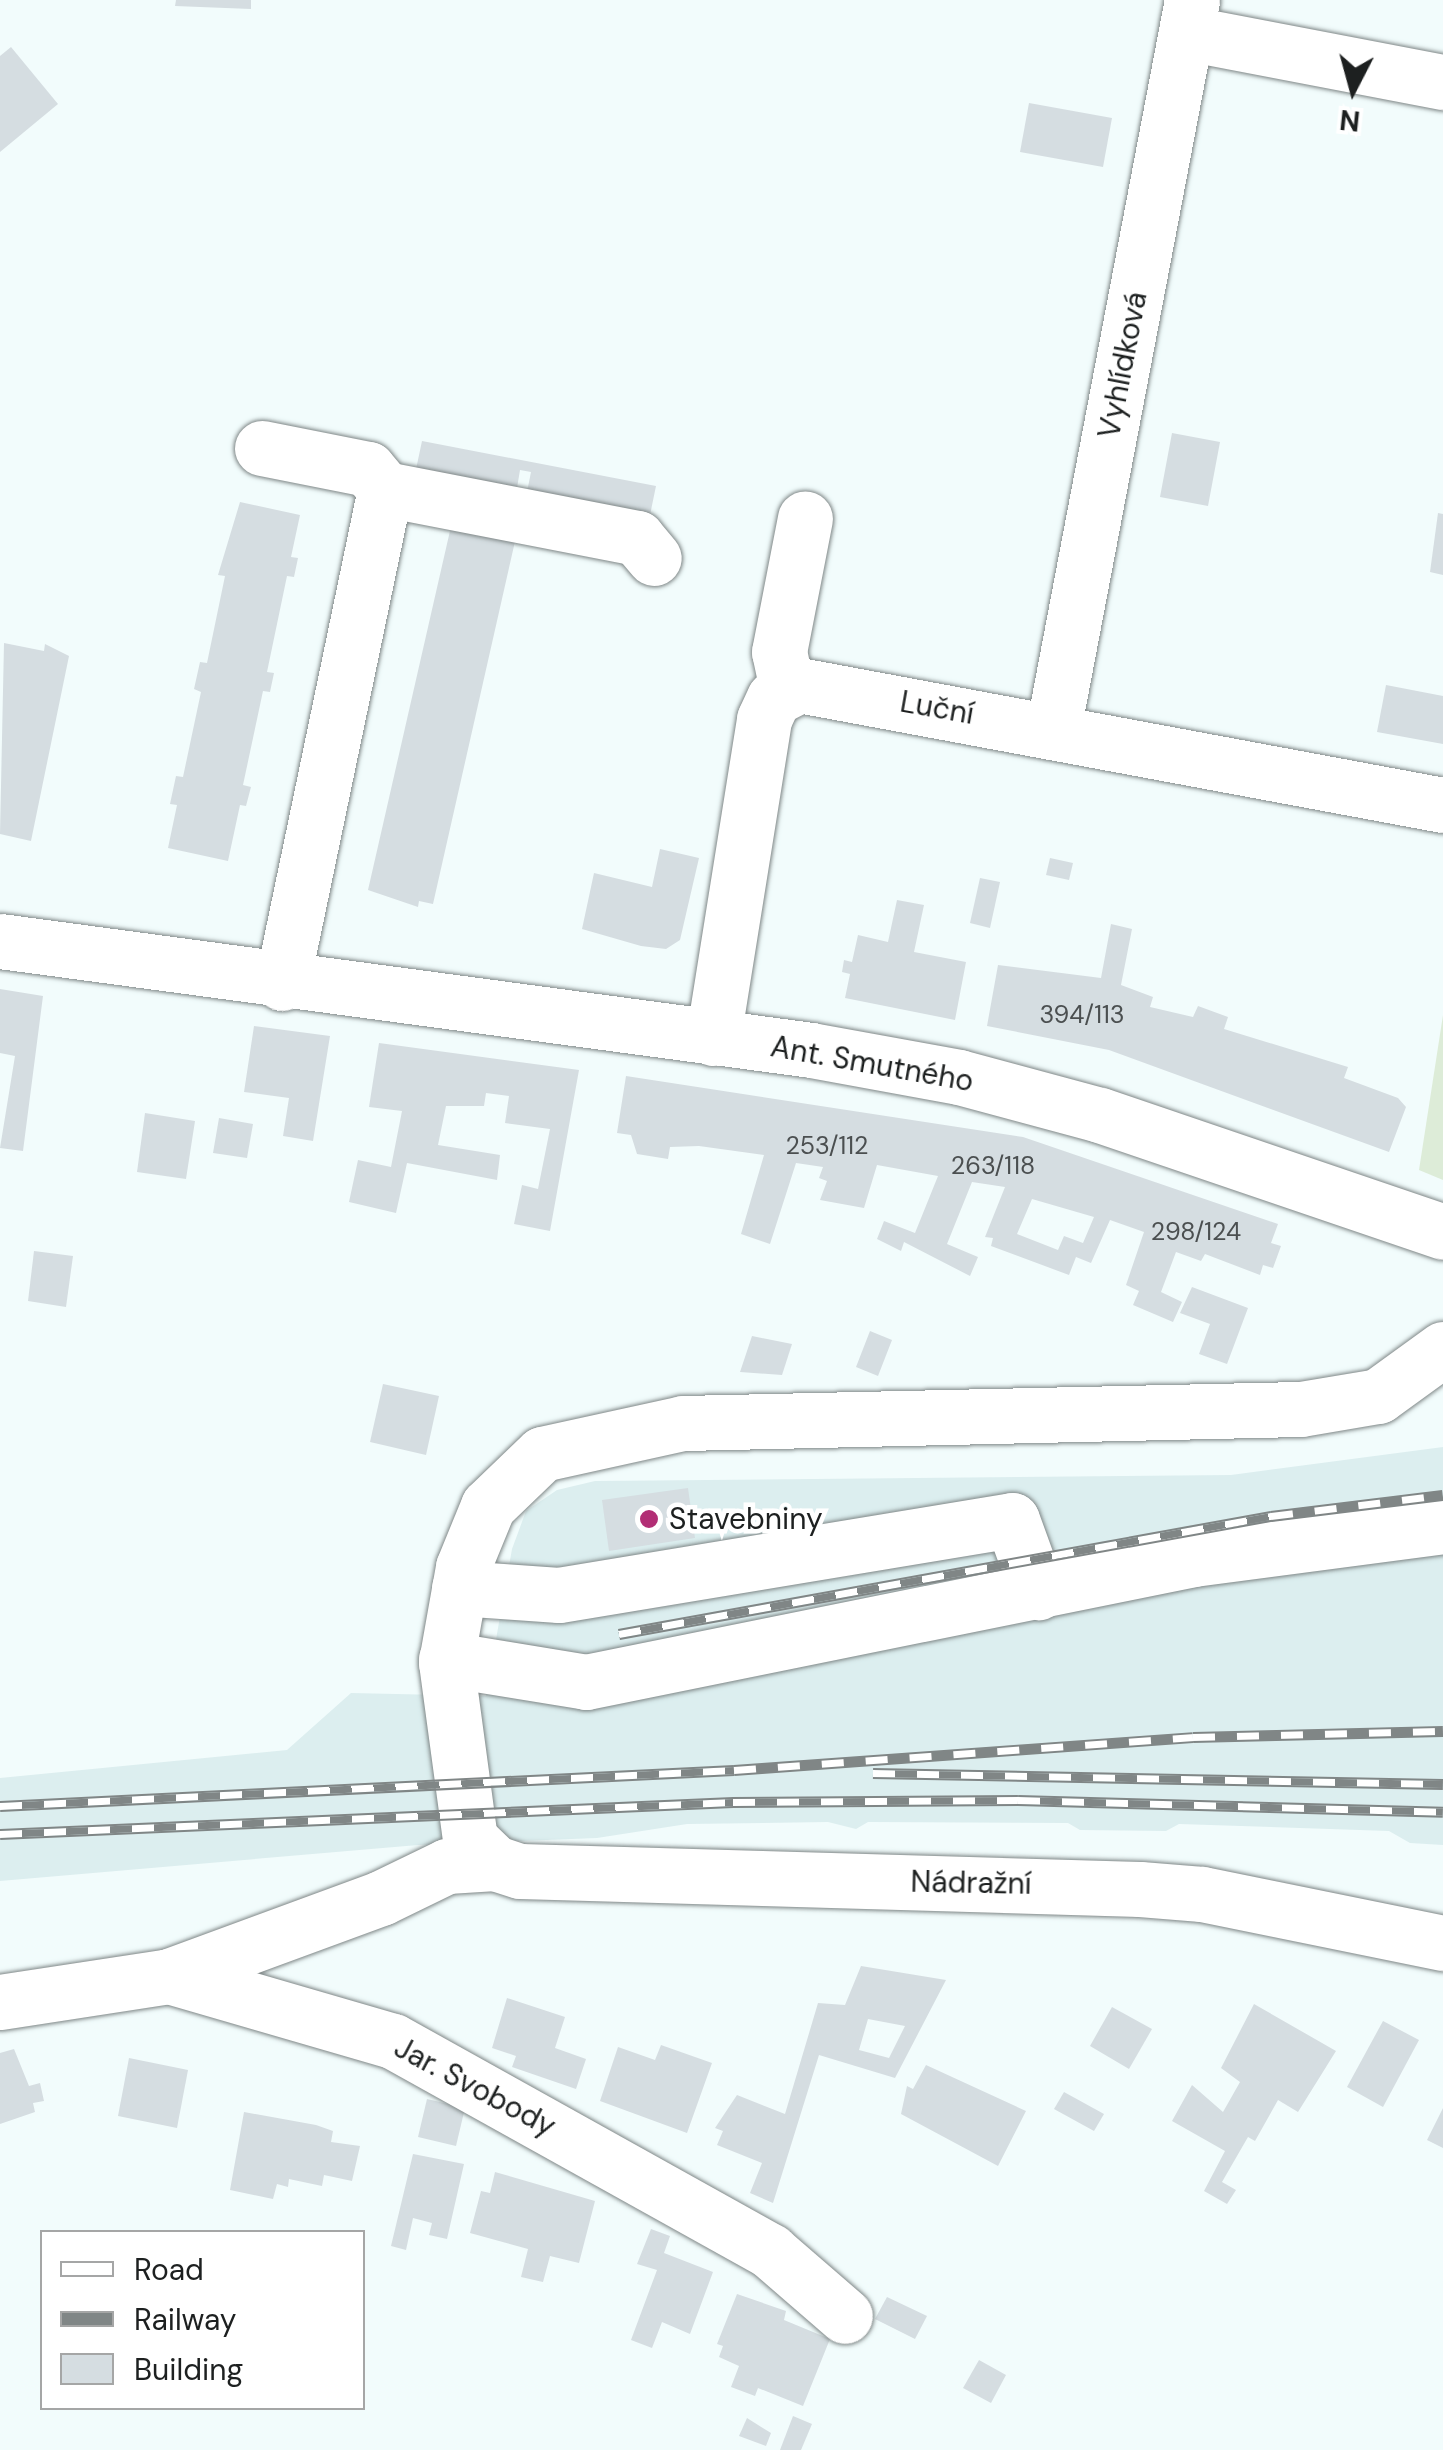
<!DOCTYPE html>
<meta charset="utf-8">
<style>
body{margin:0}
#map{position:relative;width:1443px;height:2450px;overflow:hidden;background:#f2fcfc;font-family:"DM Sans",sans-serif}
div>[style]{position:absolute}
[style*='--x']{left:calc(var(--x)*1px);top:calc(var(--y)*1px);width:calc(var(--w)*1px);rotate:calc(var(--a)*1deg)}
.built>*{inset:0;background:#dceeef}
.green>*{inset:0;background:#ddecd8}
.building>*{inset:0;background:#d5dde1}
.roads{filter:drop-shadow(0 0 2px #7f8787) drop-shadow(0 0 2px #7f8787)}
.minor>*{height:55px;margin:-27.5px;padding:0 27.5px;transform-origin:27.5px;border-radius:27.5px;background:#fff}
.rail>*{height:11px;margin-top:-5.5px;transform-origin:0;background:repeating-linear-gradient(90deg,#fff 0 22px,#808686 0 44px);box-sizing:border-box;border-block:2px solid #808686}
.dots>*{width:28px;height:28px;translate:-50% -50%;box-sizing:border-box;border:5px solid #fff;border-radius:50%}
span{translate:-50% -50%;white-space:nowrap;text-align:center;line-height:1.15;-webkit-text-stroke:9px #fff;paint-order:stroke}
.number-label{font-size:25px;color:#4b4f50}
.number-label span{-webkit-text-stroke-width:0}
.street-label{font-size:30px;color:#1d2020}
.poi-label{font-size:30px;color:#1d2020}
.left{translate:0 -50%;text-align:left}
.legend{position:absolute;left:40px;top:2230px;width:325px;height:180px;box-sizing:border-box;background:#fff;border:2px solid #a5a6a6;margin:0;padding:12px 18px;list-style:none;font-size:30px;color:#1d2020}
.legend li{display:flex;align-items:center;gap:20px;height:50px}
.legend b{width:50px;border:2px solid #a5a6a6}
.north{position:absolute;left:1303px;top:40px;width:100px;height:100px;-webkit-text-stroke:8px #fff;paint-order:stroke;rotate:186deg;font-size:28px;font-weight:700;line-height:40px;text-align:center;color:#1d2020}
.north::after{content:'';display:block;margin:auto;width:35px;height:45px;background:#1d2020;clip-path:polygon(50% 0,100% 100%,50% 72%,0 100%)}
</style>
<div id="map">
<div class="built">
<div style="clip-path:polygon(1443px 1447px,1443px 1845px,1410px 1843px,1389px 1831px,1179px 1824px,1166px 1831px,1080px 1830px,1068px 1823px,868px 1822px,856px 1829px,828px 1822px,687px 1824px,597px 1838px,418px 1845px,0 1881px,0 1778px,287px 1750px,351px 1693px,486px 1696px,512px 1549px,526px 1511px,557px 1490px,595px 1481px,1231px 1475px)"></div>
</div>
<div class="green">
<div style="clip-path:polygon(1443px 1015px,1443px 1180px,1419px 1170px)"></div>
</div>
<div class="building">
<div style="clip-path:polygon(176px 0,251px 0,251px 9px,175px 6px)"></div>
<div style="clip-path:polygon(11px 47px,58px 104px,0 152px,0 56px)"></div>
<div style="clip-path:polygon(1029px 103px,1112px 118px,1103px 167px,1020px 152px)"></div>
<div style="clip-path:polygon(1172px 433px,1220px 442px,1208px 506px,1160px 497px)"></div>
<div style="clip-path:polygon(422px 441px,656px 486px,649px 520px,526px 497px,531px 472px,520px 470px,516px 494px,415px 474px)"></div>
<div style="clip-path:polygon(240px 502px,300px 515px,291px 557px,298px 558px,294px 577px,287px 576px,267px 672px,274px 673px,270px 692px,263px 691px,243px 785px,251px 787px,246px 806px,240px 805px,228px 861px,168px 848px,177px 805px,170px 804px,176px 776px,183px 777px,201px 692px,194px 689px,200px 662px,207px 663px,225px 576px,218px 575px)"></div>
<div style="clip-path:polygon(1438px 513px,1443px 514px,1443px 575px,1430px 572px)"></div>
<div style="clip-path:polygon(452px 522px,516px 537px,433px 904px,419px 901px,418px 907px,368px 890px)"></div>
<div style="clip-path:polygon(4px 643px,44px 651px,45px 644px,69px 656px,31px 841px,0 834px)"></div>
<div style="clip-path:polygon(1386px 685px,1443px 696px,1443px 744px,1377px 732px)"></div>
<div style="clip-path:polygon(660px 849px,699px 858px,680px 940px,666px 949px,641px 946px,582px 929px,594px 873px,652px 887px)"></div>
<div style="clip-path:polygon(1050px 858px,1073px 863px,1069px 880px,1046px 875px)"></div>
<div style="clip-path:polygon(980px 878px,1000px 882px,990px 928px,970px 923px)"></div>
<div style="clip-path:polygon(897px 900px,924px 905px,914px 952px,966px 962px,955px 1020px,845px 998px,850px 974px,842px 972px,844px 960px,852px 962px,858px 935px,888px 942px)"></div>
<div style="clip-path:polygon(1111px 924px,1132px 929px,1121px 985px,1153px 997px,1150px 1007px,1193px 1017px,1198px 1006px,1228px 1017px,1224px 1029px,1348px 1067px,1344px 1078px,1398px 1098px,1406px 1107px,1389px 1152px,1109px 1050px,987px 1026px,998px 965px,1101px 978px)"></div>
<div style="clip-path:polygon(0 989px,43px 996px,23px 1151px,0 1148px,15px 1056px,0 1053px)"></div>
<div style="clip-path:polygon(254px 1026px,330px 1036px,313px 1141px,283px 1136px,289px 1098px,244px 1092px)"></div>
<div style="clip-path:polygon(379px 1043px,579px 1070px,550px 1231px,514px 1224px,522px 1185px,538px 1189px,550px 1129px,505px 1123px,509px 1096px,486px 1093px,484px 1106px,446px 1106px,438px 1145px,500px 1155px,497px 1180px,407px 1163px,396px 1213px,349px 1202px,358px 1160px,391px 1167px,402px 1111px,369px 1107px)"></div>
<div style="clip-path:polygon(evenodd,626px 1076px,1023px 1137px,1278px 1224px,1271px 1243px,1281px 1246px,1273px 1268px,1263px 1265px,1260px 1275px,1205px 1254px,1201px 1261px,1176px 1252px,1161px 1292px,1182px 1302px,1173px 1322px,1133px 1305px,1139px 1291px,1126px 1285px,1144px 1232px,1110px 1220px,1091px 1263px,1076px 1257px,1069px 1275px,991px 1246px,993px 1238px,985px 1237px,1005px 1187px,972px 1182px,947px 1244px,978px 1257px,970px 1276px,904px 1242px,901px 1251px,877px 1239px,884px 1221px,915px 1233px,938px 1176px,877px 1165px,864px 1208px,820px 1200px,827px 1181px,819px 1178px,823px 1167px,796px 1163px,770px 1244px,741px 1234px,764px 1155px,699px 1146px,670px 1147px,668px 1159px,637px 1154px,631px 1135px,617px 1133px,626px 1076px,1032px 1199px,1094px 1217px,1083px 1243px,1064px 1236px,1058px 1250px,1017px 1234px,1032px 1199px)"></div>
<div style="clip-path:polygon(145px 1113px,195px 1121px,186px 1179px,137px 1172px)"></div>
<div style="clip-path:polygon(219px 1118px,253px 1124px,247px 1158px,213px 1153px)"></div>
<div style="clip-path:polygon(34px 1251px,73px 1256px,66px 1307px,28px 1301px)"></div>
<div style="clip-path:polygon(1192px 1287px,1248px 1308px,1227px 1364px,1199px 1354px,1210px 1324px,1180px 1313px)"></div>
<div style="clip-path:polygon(870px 1331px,892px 1340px,878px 1376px,856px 1367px)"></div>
<div style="clip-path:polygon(752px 1336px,792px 1344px,782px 1375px,740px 1372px)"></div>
<div style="clip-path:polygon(383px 1384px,439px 1396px,426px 1455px,370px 1442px)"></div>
<div style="clip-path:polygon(688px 1488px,695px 1538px,609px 1551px,602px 1500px)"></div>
<div style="clip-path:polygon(evenodd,861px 1966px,946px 1980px,895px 2078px,819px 2055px,773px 2203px,750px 2193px,762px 2163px,717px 2145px,723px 2131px,715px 2128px,737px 2095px,785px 2114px,818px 2003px,845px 2005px,861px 1966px,868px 2019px,905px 2026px,889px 2058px,859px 2050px,868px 2019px)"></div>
<div style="clip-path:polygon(507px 1998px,565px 2017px,555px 2048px,586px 2059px,576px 2089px,512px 2067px,516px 2056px,492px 2048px)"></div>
<div style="clip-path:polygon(1254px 2004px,1336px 2051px,1298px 2112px,1278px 2100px,1255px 2141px,1248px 2137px,1222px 2182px,1236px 2190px,1227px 2204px,1204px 2191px,1225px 2151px,1172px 2121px,1192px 2085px,1223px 2112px,1240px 2082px,1221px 2068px)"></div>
<div style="clip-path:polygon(1112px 2007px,1152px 2029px,1129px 2069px,1090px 2046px)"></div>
<div style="clip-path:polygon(1383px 2021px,1419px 2040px,1383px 2107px,1347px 2087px)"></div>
<div style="clip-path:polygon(661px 2045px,712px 2063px,687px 2133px,600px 2101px,618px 2047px,655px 2060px)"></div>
<div style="clip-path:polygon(14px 2049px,29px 2086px,40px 2083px,44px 2101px,33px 2103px,35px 2112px,0 2124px,0 2053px)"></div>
<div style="clip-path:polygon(129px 2058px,188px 2070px,177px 2128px,118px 2116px)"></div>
<div style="clip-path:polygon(926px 2065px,1026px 2111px,998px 2166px,901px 2114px,907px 2086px,913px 2089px)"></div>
<div style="clip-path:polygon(1064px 2092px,1104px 2114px,1094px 2131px,1054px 2109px)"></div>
<div style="clip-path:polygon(427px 2099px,465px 2108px,456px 2146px,418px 2137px)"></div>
<div style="clip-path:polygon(1443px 2108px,1443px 2148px,1427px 2140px)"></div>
<div style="clip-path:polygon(244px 2112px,316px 2125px,333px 2131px,331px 2142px,360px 2146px,352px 2181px,324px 2175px,322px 2186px,289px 2179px,288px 2187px,277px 2184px,273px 2199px,230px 2190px)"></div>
<div style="clip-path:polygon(413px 2154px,464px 2164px,447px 2239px,429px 2235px,432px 2223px,413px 2218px,406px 2250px,391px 2246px)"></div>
<div style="clip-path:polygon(495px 2172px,595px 2201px,579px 2263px,550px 2256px,543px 2282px,521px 2277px,528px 2249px,470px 2233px,481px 2191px,490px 2193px)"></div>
<div style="clip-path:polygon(651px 2229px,670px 2236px,664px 2253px,713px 2272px,690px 2334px,662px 2322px,652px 2348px,631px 2340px,657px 2270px,637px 2264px)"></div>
<div style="clip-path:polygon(737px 2294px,786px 2311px,784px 2320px,830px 2339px,803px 2406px,758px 2388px,755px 2396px,731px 2387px,739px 2366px,719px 2357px,723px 2346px,717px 2344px)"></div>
<div style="clip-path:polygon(887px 2297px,927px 2316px,915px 2339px,875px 2319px)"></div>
<div style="clip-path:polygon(979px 2360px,1006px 2375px,991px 2403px,963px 2388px)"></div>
<div style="clip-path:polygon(793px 2416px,812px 2424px,801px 2450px,780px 2450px)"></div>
<div style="clip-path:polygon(747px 2418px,771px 2433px,766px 2446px,739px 2436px)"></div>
</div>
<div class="roads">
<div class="minor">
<div style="--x:1186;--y:33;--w:262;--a:10.8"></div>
<div style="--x:262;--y:448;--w:108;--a:11.2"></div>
<div style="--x:368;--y:469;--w:26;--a:50"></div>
<div style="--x:385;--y:489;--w:257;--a:11"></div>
<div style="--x:637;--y:538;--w:26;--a:50"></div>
<div style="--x:787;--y:689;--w:38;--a:-102"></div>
<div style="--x:779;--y:652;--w:136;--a:-79"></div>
<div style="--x:1053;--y:730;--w:743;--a:-79.22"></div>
<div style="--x:0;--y:941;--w:818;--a:7.65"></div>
<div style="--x:811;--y:1050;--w:150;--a:10.3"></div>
<div style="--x:959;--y:1077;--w:146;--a:15.1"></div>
<div style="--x:1100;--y:1115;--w:362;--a:18.8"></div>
<div style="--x:282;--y:983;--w:505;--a:-78.22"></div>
<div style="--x:713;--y:1038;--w:323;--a:-80.9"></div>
<div style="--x:764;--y:719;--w:23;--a:-65"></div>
<div style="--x:774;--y:698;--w:28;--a:-27"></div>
<div style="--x:799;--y:685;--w:655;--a:10.56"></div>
<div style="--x:1443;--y:1349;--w:80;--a:144.1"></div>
<div style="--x:1378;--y:1396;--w:79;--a:170.5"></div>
<div style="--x:1300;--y:1409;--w:617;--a:178.7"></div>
<div style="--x:683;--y:1423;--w:144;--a:167.6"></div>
<div style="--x:542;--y:1454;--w:75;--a:136.1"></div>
<div style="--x:488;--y:1506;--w:66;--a:112.3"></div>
<div style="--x:463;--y:1567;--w:97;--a:100.1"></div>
<div style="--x:446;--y:1662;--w:179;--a:82.3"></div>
<div style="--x:470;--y:1839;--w:35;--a:44"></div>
<div style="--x:495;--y:1863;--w:26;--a:18"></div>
<div style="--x:520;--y:1871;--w:620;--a:1.66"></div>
<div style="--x:1140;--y:1889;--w:62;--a:4.6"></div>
<div style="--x:1202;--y:1894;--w:246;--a:11.5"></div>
<div style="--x:459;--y:1588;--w:100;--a:4"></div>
<div style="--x:559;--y:1595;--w:459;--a:-9.4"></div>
<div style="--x:1012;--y:1520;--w:77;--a:70.1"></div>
<div style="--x:446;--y:1659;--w:142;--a:9.3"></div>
<div style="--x:586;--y:1682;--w:620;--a:-11.44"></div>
<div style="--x:1194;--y:1559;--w:251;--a:-7.5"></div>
<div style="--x:169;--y:1976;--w:226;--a:-20.2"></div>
<div style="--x:381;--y:1898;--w:73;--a:-25.9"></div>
<div style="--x:447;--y:1866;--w:48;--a:-3.6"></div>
<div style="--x:0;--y:2002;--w:171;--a:-8.7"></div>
<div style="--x:169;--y:1976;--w:233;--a:16.2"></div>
<div style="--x:393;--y:2041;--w:432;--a:29.1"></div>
<div style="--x:770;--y:2251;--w:99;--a:40.9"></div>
</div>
</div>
<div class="rail">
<div style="--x:619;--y:1634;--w:663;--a:-10.26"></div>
<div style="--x:1271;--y:1516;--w:173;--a:-7"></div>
<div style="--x:873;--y:1773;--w:570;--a:1.11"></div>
<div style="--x:0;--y:1806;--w:735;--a:-2.81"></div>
<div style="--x:734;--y:1770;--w:460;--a:-4.1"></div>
<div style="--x:1193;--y:1737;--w:250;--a:-1.4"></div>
<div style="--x:0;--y:1834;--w:734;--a:-2.5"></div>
<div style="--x:733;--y:1802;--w:285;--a:-0.4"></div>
<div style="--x:1018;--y:1800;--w:425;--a:1.6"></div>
</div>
<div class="dots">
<div style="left:649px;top:1519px;background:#b22e75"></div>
</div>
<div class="number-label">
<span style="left:1082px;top:1015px">394/113</span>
<span style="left:827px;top:1146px">253/112</span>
<span style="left:993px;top:1166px">263/118</span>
<span style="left:1196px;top:1232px">298/124</span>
</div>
<div class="street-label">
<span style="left:1123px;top:365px;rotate:-79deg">Vyhlídková</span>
<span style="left:937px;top:708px;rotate:10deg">Luční</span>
<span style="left:872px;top:1064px;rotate:10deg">Ant. Smutného</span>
<span style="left:971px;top:1883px;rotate:1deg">Nádražní</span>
<span style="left:475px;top:2087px;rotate:28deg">Jar. Svobody</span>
</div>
<div class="poi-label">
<span class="left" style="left:669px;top:1519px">Stavebniny</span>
</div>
<ul class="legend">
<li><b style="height:12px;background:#fff"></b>Road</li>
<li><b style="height:12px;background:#808686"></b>Railway</li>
<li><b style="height:28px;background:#d5dde1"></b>Building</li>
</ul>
<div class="north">N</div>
</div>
